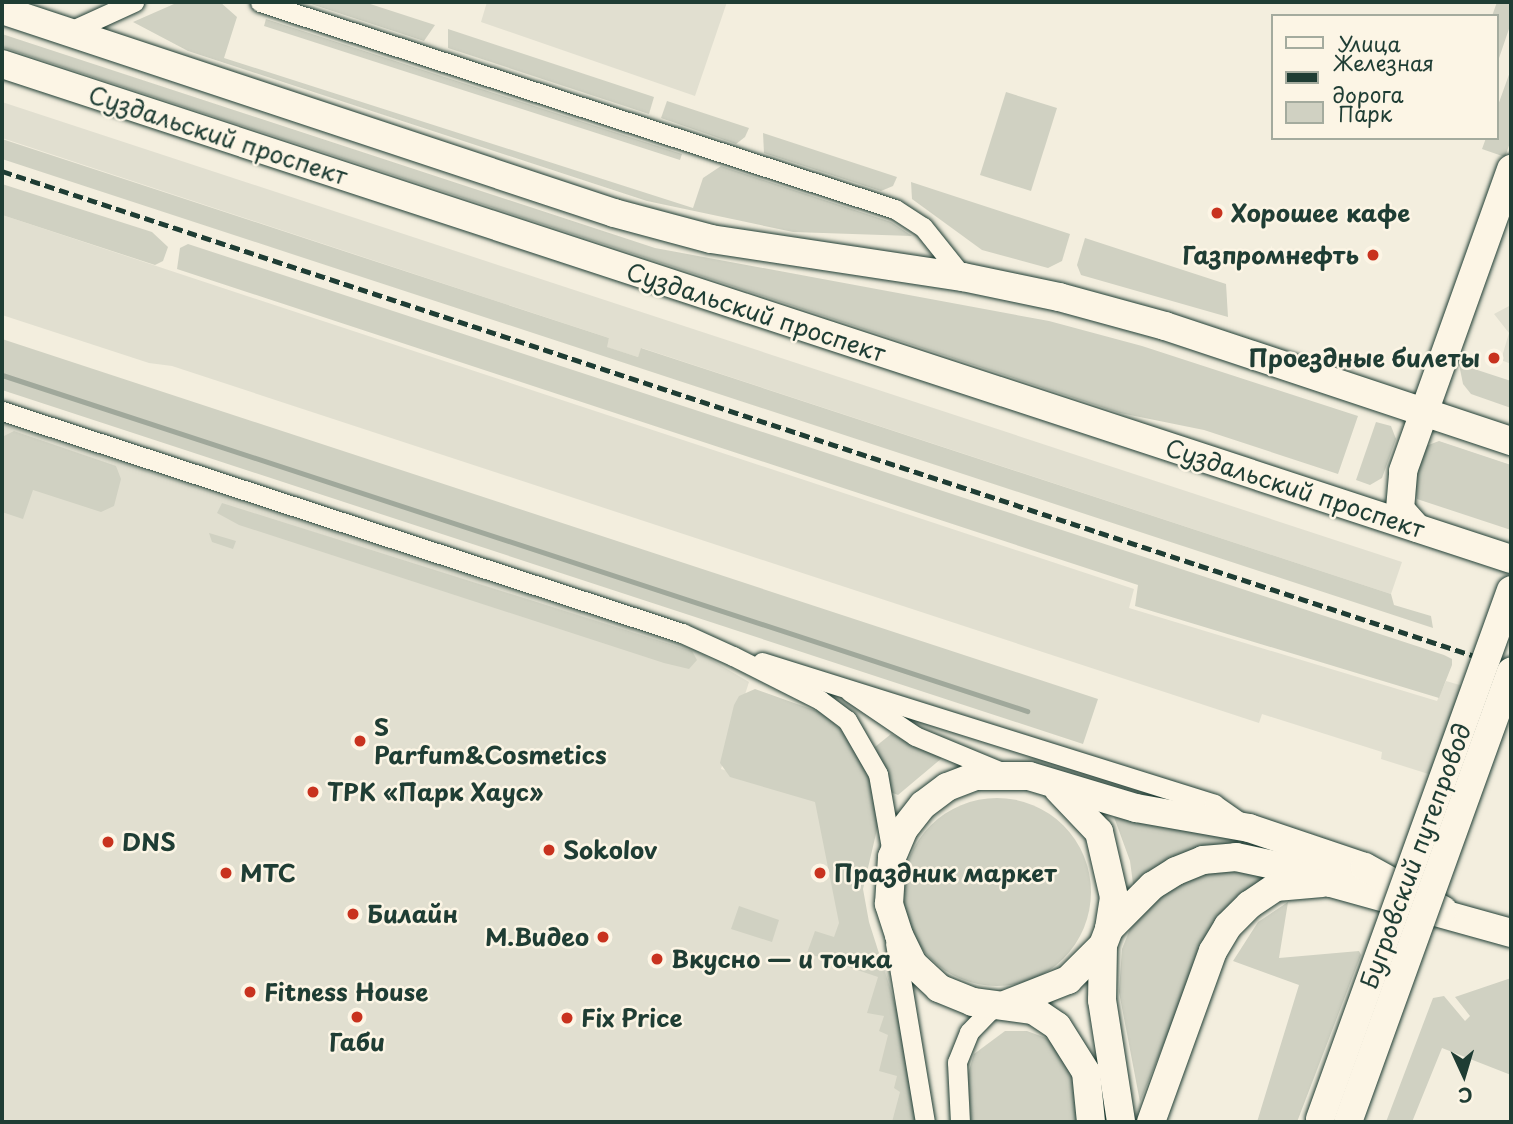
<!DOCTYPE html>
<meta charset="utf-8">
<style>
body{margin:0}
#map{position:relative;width:1513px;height:1124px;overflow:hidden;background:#f3eede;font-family:"Playpen Sans",sans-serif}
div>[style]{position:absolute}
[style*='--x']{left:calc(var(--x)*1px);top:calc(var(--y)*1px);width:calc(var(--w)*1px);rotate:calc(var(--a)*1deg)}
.built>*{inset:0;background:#e1dfd0}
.green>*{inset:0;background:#d0d1c2}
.round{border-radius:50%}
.stream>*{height:5px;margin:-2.5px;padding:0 2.5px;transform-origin:2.5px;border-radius:2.5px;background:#a0a89b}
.roads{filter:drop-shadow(0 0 2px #1f3d34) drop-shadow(0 0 2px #1f3d34)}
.street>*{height:19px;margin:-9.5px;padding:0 9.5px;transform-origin:9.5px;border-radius:9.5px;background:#fcf5e5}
.secondary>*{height:28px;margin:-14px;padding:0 14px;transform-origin:14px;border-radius:14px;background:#fcf5e5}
.rail>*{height:5px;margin-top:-2.5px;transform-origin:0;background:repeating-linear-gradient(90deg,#1f3d34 0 10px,transparent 0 15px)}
.bridges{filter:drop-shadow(0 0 2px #1f3d34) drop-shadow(0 0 2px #1f3d34)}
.secondary-bridge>*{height:28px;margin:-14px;padding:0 14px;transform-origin:14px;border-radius:14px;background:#fcf5e5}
.dots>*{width:19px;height:19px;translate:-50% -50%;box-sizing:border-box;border:4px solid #fcf5e5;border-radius:50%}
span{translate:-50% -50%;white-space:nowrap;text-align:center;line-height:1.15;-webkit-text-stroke:5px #fcf5e5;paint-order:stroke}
.street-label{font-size:24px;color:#1f3d34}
.poi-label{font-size:24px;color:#1f3d34;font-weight:700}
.left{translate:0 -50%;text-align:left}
.right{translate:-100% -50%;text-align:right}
.frame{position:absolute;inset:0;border:4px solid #1f3d34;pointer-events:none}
.legend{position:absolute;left:1271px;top:14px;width:228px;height:126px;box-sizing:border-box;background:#fcf5e5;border:2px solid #a4ab9e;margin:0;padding:9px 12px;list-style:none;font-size:21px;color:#1f3d34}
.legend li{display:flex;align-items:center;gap:14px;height:35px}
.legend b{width:35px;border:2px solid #a4ab9e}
.north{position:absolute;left:1429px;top:1040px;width:70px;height:70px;-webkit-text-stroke:5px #fcf5e5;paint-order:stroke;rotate:176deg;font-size:19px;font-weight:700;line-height:28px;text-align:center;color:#1f3d34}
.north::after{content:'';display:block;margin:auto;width:24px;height:32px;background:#1f3d34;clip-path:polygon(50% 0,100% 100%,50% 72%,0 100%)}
</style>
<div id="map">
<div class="built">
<div style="clip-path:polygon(487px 2px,727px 2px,695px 96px,481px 22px)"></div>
<div style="clip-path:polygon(2px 102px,1402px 562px,1391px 594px,642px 348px,638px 357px,606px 347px,609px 338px,2px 138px)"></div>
<div style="clip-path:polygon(2px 215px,1134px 589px,1129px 608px,1437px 701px,1446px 681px,1470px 688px,1438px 777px,1381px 759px,1382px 752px,1262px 714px,1259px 723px,172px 366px,149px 363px,2px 315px)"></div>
<div style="clip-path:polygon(1511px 305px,1511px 364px,1501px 360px,1509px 333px,1494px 314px)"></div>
<div style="clip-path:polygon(2px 424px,693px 649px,749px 682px,721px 769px,816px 799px,889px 979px,918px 1122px,2px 1122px)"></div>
</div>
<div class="green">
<div style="clip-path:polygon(220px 2px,237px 17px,224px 58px,693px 208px,703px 178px,721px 166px,891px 222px,912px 236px,793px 232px,647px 201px,188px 51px,133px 22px,174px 4px)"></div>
<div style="clip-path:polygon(305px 2px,364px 2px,435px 25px,424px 41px)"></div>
<div style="clip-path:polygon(1497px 2px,1511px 2px,1511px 23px,1497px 64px,1497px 16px,1492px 16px)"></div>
<div style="clip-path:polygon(266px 19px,682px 154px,680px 160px,264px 26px)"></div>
<div style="clip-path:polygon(448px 29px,654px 97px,649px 114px,448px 48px)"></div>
<div style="clip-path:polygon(2px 34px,655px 248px,1049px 321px,1142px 346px,1358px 416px,1338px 474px,1204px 430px,1120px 413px,2px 47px)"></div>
<div style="clip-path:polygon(1511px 69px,1511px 140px,1505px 157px,1482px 149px,1486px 138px,1497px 138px,1497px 108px)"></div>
<div style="clip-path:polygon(1006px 92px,1057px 108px,1031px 191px,980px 175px)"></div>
<div style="clip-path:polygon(667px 101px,749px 128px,745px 137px,736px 144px,661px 118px)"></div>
<div style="clip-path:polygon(763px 133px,897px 177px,893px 186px,881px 191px,764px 153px)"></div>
<div style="clip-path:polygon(2px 139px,609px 338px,607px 347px,638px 357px,641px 348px,1391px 594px,1394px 605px,1431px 616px,1433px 628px,2px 159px)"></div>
<div style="clip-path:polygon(911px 182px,1070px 234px,1062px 261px,1048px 268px,982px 250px,912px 199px)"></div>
<div style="clip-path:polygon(2px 184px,152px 232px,168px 247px,163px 261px,155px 265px,2px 215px)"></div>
<div style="clip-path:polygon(1085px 238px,1226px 284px,1228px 317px,1081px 275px,1077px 265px)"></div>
<div style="clip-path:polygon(188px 244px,1444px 655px,1452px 659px,1452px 665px,1439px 698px,1135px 606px,1138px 585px,177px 269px,180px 248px)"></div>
<div style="clip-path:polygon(2px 339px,1098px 699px,1083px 744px,2px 390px)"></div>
<div style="clip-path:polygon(1459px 364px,1511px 381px,1511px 408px,1471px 394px,1463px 384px)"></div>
<div style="clip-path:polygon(1376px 422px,1391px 426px,1396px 439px,1382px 478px,1370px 485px,1356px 480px)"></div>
<div style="clip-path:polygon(14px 431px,116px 466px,121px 479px,114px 506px,101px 512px,33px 490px,23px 519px,2px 512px,2px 437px)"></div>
<div style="clip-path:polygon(1439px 441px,1511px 465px,1511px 530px,1417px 499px,1413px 483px,1426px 446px)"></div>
<div style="clip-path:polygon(222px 503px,692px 651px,697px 660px,689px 669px,664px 663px,239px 525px,217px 513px)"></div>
<div style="clip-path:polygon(209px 533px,236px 541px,233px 549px,212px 542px)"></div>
<div style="clip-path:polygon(755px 689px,825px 714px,848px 737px,868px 769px,879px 821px,863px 889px,869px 922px,899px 1016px,918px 1122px,892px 1122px,900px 1092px,894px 1088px,897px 1076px,879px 1071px,888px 1035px,879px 1031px,884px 1016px,867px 1013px,878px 977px,807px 953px,815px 931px,834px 937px,839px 923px,815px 802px,730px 777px,720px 763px,734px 705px,739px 696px)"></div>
<div style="clip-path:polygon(891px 734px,942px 758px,898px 795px,890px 792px,875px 747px)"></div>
<div class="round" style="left:903px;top:798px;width:188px;height:188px"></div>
<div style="clip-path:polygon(1114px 817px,1239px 837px,1237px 848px,1134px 891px,1130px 861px)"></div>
<div style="clip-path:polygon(1205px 867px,1265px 868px,1265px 879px,1236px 897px,1213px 923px,1140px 1102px,1119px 992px,1122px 949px,1130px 929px,1158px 894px)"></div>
<div style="clip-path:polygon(1288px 902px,1279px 958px,1359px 951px,1361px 955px,1297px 1122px,1257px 1122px,1299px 985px,1233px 961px,1258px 922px)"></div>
<div style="clip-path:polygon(739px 906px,779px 920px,772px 942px,731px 929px)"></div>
<div style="clip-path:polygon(1511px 978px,1511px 1075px,1442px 1048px,1412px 1122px,1386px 1122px,1433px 998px,1444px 996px,1465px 1021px,1470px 1016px,1455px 997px)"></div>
<div style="clip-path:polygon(1005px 1031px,1027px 1031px,1046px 1038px,1062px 1051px,1072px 1072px,1079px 1122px,971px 1122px,968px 1074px,974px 1054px)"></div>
</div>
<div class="stream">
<div style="--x:2;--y:375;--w:1079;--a:18.15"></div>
</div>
<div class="roads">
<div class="street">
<div style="--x:260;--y:2;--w:668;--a:18.06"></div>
<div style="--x:895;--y:209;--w:33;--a:33"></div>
<div style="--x:923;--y:227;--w:64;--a:51.3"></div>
<div style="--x:66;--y:33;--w:75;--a:-24.5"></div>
<div style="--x:2;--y:411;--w:715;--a:18.08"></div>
<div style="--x:682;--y:633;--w:56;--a:24.3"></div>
<div style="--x:733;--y:656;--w:97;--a:26.8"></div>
<div style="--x:820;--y:700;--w:34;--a:37"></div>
<div style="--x:847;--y:720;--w:62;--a:60.1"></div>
<div style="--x:878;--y:774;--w:80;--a:80"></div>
<div style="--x:762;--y:662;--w:474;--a:17.4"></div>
<div style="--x:1214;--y:804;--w:35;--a:35"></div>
<div style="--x:850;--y:692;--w:78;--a:34.1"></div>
<div style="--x:915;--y:736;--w:94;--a:22.5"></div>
<div style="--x:895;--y:943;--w:181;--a:80.5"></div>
<div style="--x:960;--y:1122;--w:60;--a:-92.9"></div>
<div style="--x:957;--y:1062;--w:32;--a:-68"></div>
<div style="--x:969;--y:1032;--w:29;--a:-46"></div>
<div style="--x:989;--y:1011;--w:17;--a:-21"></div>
</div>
<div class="secondary">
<div style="--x:2;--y:10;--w:645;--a:18.35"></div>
<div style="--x:614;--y:213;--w:100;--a:15"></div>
<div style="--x:711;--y:239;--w:255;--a:8.6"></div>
<div style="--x:963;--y:277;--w:98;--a:11.8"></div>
<div style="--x:1059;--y:297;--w:110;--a:15.3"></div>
<div style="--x:1165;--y:326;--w:365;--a:18.4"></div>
<div style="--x:2;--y:64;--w:1588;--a:18.16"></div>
<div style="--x:1417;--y:528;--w:25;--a:-132"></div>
<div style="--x:1400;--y:509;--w:38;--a:-85"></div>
<div style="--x:1403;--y:471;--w:321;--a:-70.3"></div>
<div style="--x:1109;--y:929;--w:61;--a:-45"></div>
<div style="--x:1152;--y:886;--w:28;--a:-32"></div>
<div style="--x:1176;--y:871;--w:29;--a:-22"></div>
<div style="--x:1203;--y:860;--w:33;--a:-5"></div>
<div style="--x:1236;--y:857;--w:77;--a:12"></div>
<div style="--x:1311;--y:873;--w:22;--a:27"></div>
<div style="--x:1331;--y:883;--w:187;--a:15.5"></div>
<div style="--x:1103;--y:945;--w:55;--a:91"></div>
<div style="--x:1102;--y:1000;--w:123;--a:81.1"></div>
<div style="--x:1007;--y:1004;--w:66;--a:-21.5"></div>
<div style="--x:1068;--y:980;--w:49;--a:-45"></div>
<div style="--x:1103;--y:945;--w:17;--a:-69"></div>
<div style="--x:1109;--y:929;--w:32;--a:-81"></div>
<div style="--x:1114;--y:897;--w:67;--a:-103"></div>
<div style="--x:1099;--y:832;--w:59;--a:-133.6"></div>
<div style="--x:1091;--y:1122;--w:50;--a:-95.7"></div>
<div style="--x:1086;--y:1072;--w:54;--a:-122.2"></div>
<div style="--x:1057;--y:1026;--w:29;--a:-146"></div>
<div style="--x:1033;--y:1010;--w:61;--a:-172.4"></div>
<div style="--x:973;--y:1002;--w:37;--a:-158"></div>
<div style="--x:939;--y:988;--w:35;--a:-137"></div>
<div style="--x:913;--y:964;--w:32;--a:-116"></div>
<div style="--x:899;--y:935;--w:33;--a:-108"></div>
<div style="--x:889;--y:904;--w:47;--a:-86.3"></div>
<div style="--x:892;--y:857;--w:30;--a:-67"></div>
<div style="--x:904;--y:829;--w:31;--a:-52"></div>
<div style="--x:923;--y:805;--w:30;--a:-37"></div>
<div style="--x:947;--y:787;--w:30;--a:-21"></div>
<div style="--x:975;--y:776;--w:54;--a:0"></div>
<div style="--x:1029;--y:776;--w:112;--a:16.7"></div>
<div style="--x:1136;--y:808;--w:115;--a:10"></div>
<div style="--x:1249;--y:828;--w:122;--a:18.6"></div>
<div style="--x:1365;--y:867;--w:89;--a:28.9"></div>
<div style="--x:1151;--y:1122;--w:182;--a:-70.1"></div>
<div style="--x:1213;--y:951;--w:29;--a:-59"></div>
<div style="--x:1228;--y:926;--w:30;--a:-45"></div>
<div style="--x:1249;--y:905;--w:32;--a:-34"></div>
<div style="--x:1276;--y:887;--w:46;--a:-5"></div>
</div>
</div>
<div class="rail">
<div style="--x:2;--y:171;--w:1589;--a:18.23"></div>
</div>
<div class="bridges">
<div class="secondary-bridge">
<div style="--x:1320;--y:1119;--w:562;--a:-70.15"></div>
<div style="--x:1348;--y:1122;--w:479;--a:-70.1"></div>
</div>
</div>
<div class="dots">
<div style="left:1217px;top:213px;background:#c8321e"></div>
<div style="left:1373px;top:255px;background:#c8321e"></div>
<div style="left:1494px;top:358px;background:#c8321e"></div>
<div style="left:360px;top:741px;background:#c8321e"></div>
<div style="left:313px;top:792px;background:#c8321e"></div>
<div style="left:108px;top:842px;background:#c8321e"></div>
<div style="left:549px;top:850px;background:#c8321e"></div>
<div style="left:226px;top:873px;background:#c8321e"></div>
<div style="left:820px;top:873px;background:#c8321e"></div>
<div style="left:353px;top:914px;background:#c8321e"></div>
<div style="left:603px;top:937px;background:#c8321e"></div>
<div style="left:657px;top:959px;background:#c8321e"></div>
<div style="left:250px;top:992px;background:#c8321e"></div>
<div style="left:357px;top:1017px;background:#c8321e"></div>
<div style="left:567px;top:1018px;background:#c8321e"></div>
</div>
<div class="street-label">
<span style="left:218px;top:135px;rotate:18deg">Суздальский проспект</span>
<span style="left:756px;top:312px;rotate:18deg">Суздальский проспект</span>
<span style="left:1295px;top:488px;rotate:18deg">Суздальский проспект</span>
<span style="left:1415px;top:856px;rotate:-70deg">Бугровский путепровод</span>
</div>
<div class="poi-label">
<span class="left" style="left:1231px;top:213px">Хорошее кафе</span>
<span class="right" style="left:1359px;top:255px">Газпромнефть</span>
<span class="right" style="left:1480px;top:358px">Проездные билеты</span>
<span class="left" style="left:374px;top:741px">S<br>Parfum&amp;Cosmetics</span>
<span class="left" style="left:327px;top:792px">ТРК «Парк Хаус»</span>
<span class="left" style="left:122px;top:842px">DNS</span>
<span class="left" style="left:563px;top:850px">Sokolov</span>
<span class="left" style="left:240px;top:873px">МТС</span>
<span class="left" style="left:834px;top:873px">Праздник маркет</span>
<span class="left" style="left:367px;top:914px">Билайн</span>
<span class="right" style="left:589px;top:937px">М.Видео</span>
<span class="left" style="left:671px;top:959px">Вкусно — и точка</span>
<span class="left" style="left:264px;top:992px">Fitness House</span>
<span class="left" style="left:581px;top:1018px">Fix Price</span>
<span style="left:357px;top:1042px">Габи</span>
</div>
<div class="frame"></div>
<ul class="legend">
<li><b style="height:9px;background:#fcf5e5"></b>Улица</li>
<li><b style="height:9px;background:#1f3d34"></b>Железная дорога</li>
<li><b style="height:19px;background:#d0d1c2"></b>Парк</li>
</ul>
<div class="north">С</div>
</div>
